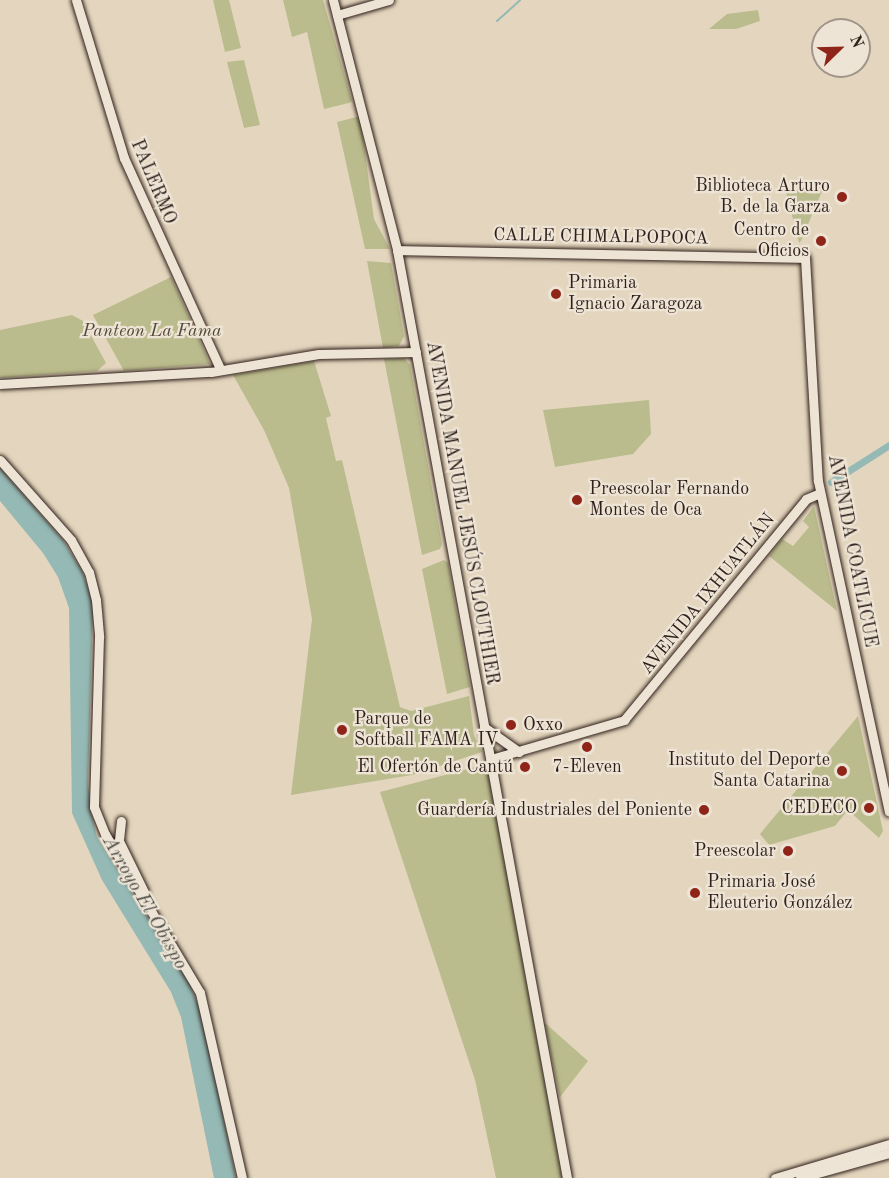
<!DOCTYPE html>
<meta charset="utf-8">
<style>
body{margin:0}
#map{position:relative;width:889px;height:1178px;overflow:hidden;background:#e4d6be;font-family:"Old Standard TT",serif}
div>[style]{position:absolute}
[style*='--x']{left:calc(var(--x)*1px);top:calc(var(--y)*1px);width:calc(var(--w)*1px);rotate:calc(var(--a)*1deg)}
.green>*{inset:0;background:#bbbc8d}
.water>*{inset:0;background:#95b9b4}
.stream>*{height:2px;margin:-1px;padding:0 1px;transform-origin:1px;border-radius:1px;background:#95b9b4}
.canal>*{height:7px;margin:-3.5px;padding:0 3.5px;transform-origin:3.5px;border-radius:3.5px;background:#95b9b4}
.roads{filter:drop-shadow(0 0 2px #2f1f1a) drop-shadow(0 0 2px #2f1f1a)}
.secondary>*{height:9px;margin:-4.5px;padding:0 4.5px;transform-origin:4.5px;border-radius:4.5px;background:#ede4d5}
.dots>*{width:16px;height:16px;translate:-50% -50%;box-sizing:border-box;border:3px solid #ede4d5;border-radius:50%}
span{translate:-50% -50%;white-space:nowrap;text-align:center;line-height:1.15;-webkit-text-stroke:4.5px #ede4d5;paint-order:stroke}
.street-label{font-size:18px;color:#2f1f1a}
.poi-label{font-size:18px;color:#2f1f1a}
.right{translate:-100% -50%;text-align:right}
.left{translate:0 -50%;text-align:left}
.park-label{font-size:18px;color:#524637;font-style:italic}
.water-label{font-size:20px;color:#4e4d48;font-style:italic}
.north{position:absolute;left:811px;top:18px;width:60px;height:60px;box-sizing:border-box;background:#ede4d5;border:2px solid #a1958a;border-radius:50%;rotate:67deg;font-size:16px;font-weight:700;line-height:24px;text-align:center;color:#2f1f1a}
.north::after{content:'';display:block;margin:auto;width:21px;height:27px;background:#8f2418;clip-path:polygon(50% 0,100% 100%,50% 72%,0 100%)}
</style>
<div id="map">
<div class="green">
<div style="clip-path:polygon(213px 0,229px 0,241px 48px,225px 52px)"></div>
<div style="clip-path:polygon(283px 0,323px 0,352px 101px,349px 103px,324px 109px,307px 32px,292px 37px)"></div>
<div style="clip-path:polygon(758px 10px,760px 21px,736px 29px,709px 29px,727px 14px)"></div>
<div style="clip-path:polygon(244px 60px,260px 125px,244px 128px,227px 62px)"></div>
<div style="clip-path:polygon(360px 116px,374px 219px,390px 249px,365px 249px,337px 122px)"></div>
<div style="clip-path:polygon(826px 182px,801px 241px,799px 243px,786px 192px)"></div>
<div style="clip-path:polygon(367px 261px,391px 263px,404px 336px,399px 346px,383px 348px)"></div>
<div style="clip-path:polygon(171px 277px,210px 364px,124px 371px,93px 315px)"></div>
<div style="clip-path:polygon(72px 315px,83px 321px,106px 363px,97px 371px,0 378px,0 330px)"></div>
<div style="clip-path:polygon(404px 358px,410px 365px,442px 544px,440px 549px,422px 555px,384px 359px)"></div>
<div style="clip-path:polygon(314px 361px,331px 416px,326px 418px,336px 461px,342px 460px,400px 707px,411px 711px,469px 696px,474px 735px,482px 752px,412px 775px,291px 795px,312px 619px,289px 488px,264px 430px,233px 375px)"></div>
<div style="clip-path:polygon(649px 400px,651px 434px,633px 454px,555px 467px,543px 410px)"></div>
<div style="clip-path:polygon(814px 506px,837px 611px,769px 556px,782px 539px,793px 546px,809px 527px,803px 521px)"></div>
<div style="clip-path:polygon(444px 560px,448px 563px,470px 687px,447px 694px,422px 569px)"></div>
<div style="clip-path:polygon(858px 716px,883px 831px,879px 838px,848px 810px,835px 826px,769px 845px,760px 834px)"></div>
<div style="clip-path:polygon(487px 764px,562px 1178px,496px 1178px,475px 1080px,380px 792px)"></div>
<div style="clip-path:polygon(545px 1023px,588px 1061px,560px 1097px,545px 1025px)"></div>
</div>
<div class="water">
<div style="clip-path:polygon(0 468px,63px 540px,82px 571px,93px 602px,88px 784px,91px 812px,97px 837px,190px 985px,201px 1012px,236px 1178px,214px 1178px,181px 1017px,171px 992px,102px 880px,72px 813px,69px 608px,58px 577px,43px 553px,0 501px)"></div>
</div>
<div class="stream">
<div style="--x:497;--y:21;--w:31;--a:-42"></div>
</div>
<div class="canal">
<div style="--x:831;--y:482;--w:69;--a:-32.5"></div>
</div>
<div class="roads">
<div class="secondary">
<div style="--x:76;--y:0;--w:165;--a:73.1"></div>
<div style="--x:124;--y:158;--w:232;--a:65.5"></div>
<div style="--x:333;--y:0;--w:258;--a:75.6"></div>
<div style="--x:397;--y:250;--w:943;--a:79.62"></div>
<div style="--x:337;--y:15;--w:54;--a:-16.1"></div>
<div style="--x:397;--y:250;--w:408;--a:1.1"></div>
<div style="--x:805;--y:258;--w:223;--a:86.7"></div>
<div style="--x:818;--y:481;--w:338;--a:77.9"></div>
<div style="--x:0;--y:384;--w:211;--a:-3.3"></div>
<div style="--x:211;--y:372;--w:109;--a:-9.5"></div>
<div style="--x:319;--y:354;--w:97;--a:-1.2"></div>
<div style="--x:0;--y:460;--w:107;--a:48.4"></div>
<div style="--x:71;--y:540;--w:37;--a:61"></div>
<div style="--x:89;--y:572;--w:29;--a:76"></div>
<div style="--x:96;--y:600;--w:37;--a:85"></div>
<div style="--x:99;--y:637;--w:170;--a:91.7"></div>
<div style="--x:94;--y:807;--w:29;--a:68"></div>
<div style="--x:105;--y:834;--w:185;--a:59.1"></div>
<div style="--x:200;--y:993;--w:190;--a:77.2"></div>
<div style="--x:484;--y:727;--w:43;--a:35.5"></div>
<div style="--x:491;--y:759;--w:139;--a:-16.3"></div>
<div style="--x:624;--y:720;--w:286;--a:-50.5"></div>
<div style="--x:806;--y:499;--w:15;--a:-23"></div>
<div style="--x:121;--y:821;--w:20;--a:96"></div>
<div style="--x:119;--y:841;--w:57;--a:63.9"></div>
<div style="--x:775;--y:1178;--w:119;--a:-16.6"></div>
<div style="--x:800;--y:1178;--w:92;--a:-15.7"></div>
</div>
</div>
<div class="dots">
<div style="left:842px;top:197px;background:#8f2418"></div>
<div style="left:821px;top:241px;background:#8f2418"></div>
<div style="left:556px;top:294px;background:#8f2418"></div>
<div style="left:577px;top:500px;background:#8f2418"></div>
<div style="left:511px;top:725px;background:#8f2418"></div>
<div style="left:342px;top:730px;background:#8f2418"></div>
<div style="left:587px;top:747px;background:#8f2418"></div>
<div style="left:525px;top:767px;background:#8f2418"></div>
<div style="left:842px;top:771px;background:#8f2418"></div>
<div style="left:869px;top:808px;background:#8f2418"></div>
<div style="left:704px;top:810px;background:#8f2418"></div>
<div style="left:788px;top:851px;background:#8f2418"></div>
<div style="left:695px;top:893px;background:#8f2418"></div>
</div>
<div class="street-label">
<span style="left:153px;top:182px;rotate:67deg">PALERMO</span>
<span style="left:601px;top:237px;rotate:1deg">CALLE CHIMALPOPOCA</span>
<span style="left:462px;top:513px;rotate:80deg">AVENIDA MANUEL JESÚS CLOUTHIER</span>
<span style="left:852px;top:551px;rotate:79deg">AVENIDA COATLICUE</span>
<span style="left:708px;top:594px;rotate:-51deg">AVENIDA IXHUATLÁN</span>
</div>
<div class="poi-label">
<span class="right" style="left:830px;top:197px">Biblioteca Arturo<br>B. de la Garza</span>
<span class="right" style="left:809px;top:241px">Centro de<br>Oficios</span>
<span class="left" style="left:568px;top:294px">Primaria<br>Ignacio Zaragoza</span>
<span class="left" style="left:589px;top:500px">Preescolar Fernando<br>Montes de Oca</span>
<span class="left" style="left:354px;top:730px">Parque de<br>Softball FAMA IV</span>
<span class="left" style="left:523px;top:725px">Oxxo</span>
<span class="right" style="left:830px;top:771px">Instituto del Deporte<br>Santa Catarina</span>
<span class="right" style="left:513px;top:767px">El Ofertón de Cantú</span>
<span style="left:587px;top:767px">7-Eleven</span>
<span class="right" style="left:857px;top:808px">CEDECO</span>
<span class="right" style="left:692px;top:810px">Guardería Industriales del Poniente</span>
<span class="right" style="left:776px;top:851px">Preescolar</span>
<span class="left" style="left:707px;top:893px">Primaria José<br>Eleuterio González</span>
</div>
<div class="park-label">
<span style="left:152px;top:331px">Panteon La Fama</span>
</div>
<div class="water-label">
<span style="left:144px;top:903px;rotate:60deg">Arroyo El Obispo</span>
</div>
<div class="north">N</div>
</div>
